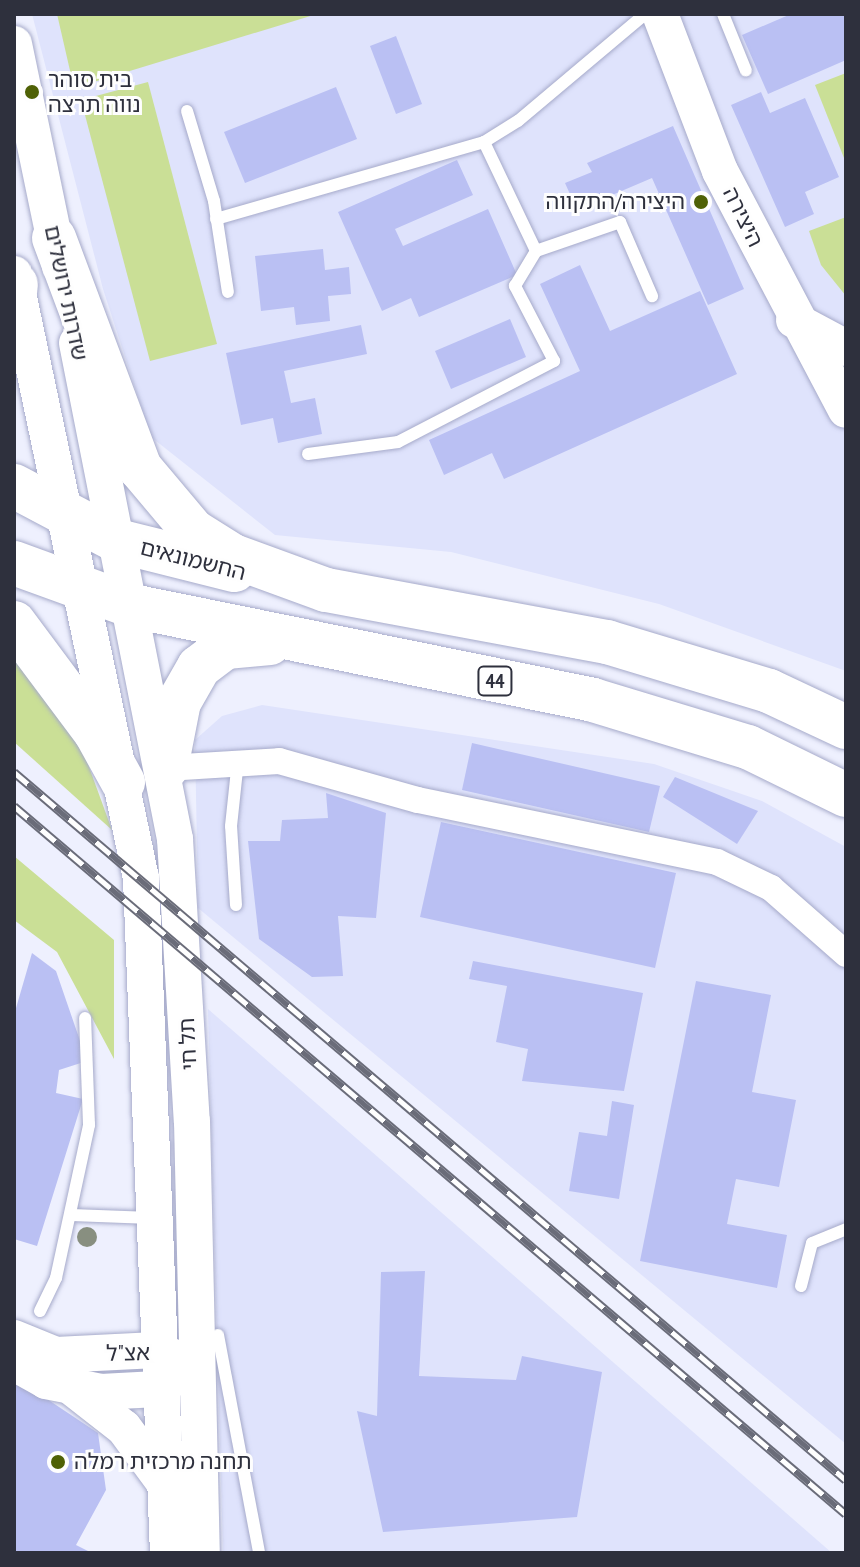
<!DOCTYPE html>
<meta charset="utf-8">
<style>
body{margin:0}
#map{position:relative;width:860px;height:1567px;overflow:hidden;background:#eef0fe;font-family:"PT Sans Narrow","Noto Sans Hebrew",sans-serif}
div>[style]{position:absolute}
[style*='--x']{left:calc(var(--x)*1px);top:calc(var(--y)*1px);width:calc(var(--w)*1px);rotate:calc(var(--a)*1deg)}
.built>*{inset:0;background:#dfe3fc}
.green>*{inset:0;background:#cadf96}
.building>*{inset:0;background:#bac0f3}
.roads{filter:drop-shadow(0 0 2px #a6aaca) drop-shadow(0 0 2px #a6aaca)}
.lane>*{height:12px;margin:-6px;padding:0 6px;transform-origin:6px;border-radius:6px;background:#fff}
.street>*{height:26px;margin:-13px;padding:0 13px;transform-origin:13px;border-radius:13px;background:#fff}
.secondary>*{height:36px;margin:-18px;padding:0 18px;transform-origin:18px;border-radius:18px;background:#fff}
.highway>*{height:44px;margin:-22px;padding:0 22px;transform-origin:22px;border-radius:22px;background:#fff}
.rail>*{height:9px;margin-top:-4.5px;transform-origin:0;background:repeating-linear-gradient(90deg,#fefefe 0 18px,#6a6c79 0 36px);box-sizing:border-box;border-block:2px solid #6a6c79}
.trees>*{width:20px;height:20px;margin:-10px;border-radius:50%;background:#888f80}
.dots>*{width:22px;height:22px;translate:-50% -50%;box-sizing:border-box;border:4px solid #fefefe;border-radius:50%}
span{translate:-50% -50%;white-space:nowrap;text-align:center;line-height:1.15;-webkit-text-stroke:6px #fefefe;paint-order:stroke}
.shield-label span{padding:2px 6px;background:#fefefe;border:2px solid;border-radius:6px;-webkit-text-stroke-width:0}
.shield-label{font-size:20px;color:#2e303d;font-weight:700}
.poi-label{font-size:22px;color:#2e303d}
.left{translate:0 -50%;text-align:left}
.right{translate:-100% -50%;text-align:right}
.street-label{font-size:22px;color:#2e303d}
.frame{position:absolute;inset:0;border:16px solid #2e303d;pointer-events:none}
</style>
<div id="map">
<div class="built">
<div style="clip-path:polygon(32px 14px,846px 14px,846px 671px,659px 604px,451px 552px,275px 535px,151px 437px,103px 289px)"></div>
<div style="clip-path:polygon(262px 705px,654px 764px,762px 801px,846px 847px,846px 1444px,198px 908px,195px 740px,222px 716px)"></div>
<div style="clip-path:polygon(208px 1009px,832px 1553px,223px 1553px)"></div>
</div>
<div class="green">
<div style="clip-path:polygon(57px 14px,317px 14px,74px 88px)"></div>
<div style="clip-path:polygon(846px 73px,846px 163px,815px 85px)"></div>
<div style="clip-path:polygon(148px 82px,217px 344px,150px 361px,81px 100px)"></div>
<div style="clip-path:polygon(846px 217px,846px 296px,821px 265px,809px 231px)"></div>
<div style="clip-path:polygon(14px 657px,81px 745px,112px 830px,14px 742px)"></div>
<div style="clip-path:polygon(14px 856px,114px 940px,114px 1059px,57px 952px,14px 920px)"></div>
</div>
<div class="building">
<div style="clip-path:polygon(791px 14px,846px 14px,846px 60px,768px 94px,742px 35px)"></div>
<div style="clip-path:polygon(396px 36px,422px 104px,396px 114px,370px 46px)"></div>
<div style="clip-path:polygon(336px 87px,357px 139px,245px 183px,224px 132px)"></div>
<div style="clip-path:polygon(761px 92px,770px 113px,805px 98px,839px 177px,805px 192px,814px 214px,785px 227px,731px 105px)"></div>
<div style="clip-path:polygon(673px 126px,744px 289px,708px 305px,652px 178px,577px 210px,565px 183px,592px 172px,587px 163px)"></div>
<div style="clip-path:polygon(457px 160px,473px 195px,395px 229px,403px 246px,488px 209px,517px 275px,419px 317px,411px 298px,382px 311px,338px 212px)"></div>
<div style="clip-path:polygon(323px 249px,325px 270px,349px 267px,351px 294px,328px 296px,330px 321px,296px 325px,294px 307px,261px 311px,255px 256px)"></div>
<div style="clip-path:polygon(580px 265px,610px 331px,700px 291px,737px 374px,504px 479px,492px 453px,444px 475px,429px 440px,580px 371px,540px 284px)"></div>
<div style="clip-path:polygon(510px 319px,526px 357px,451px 389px,435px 351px)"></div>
<div style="clip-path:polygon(361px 325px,367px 354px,284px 371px,291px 403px,315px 398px,322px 434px,278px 443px,273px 418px,241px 425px,226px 353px)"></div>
<div style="clip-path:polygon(472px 743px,660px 786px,649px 832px,462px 790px)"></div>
<div style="clip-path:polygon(675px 777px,758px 811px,737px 844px,663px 797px)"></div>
<div style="clip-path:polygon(326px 793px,386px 813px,376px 918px,338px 916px,343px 976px,312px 977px,259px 939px,248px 841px,280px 841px,282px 820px,328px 818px)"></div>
<div style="clip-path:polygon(441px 822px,676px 873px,655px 968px,420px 917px)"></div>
<div style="clip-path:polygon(32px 953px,56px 971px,87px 1061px,59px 1070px,56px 1093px,83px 1099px,37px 1246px,14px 1239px,14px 1015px)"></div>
<div style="clip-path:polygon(473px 961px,643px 993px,624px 1091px,522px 1081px,528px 1049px,496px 1042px,507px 986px,469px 979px)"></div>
<div style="clip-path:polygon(696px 981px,771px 995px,752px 1092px,796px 1100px,779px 1187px,736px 1179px,727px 1224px,787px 1235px,777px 1288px,640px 1261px)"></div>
<div style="clip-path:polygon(612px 1101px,634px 1105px,619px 1199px,569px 1191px,579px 1132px,607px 1136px)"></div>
<div style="clip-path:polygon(425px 1271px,419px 1376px,516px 1380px,522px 1356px,602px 1372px,577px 1517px,383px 1532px,357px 1411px,377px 1416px,381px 1272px)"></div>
<div style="clip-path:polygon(14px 1377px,98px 1433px,106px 1490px,76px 1545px,92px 1553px,14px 1553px)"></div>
</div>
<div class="roads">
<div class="lane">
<div style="--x:723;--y:14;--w:61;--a:68"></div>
<div style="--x:187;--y:111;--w:94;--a:73.3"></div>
<div style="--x:214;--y:201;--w:92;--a:81.3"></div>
<div style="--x:484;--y:142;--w:121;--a:64.5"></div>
<div style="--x:536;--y:251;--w:89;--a:-19"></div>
<div style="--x:620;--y:222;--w:81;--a:66.6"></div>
<div style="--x:216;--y:219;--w:279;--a:-16"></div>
<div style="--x:484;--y:142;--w:40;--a:-32"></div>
<div style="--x:518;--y:121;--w:166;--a:-40.1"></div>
<div style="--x:308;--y:454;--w:91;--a:-7.6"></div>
<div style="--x:398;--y:442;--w:176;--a:-27.4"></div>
<div style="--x:554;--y:361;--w:85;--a:-117.5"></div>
<div style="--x:515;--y:286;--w:41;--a:-59"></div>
<div style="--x:236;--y:905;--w:79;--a:-93.6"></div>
<div style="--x:231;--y:826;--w:66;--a:-83.9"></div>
<div style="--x:71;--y:1215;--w:81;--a:2.1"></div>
<div style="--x:801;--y:1286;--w:44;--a:-75.7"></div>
<div style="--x:812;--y:1243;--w:37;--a:-22"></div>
<div style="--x:40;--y:1311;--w:37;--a:-64"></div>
<div style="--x:56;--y:1278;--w:157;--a:-77.8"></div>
<div style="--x:89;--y:1125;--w:107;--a:-92.1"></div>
<div style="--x:218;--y:1335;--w:222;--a:79.3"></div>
</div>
<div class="street">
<div style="--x:166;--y:768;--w:113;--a:-3.5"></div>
<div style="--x:279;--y:761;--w:144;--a:15.7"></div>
<div style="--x:418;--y:800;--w:305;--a:11.7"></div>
<div style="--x:717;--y:862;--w:60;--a:25.7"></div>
<div style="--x:771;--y:888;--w:100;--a:41.3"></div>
</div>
<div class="secondary">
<div style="--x:660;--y:14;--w:168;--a:69.1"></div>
<div style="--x:720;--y:171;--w:270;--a:62.2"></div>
<div style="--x:14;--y:44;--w:227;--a:78.3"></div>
<div style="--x:14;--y:274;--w:617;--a:78.13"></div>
<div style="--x:141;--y:878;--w:676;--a:87.71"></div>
<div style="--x:794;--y:320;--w:59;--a:28.3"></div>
<div style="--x:77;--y:343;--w:506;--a:78.82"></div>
<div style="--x:175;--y:839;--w:283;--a:86.6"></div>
<div style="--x:192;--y:1121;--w:432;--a:88.7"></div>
<div style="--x:14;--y:1338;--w:45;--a:22"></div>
<div style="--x:56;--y:1355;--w:100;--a:-2.9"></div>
<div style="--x:156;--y:1350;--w:24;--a:22"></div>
<div style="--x:14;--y:1363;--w:37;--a:29"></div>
<div style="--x:46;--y:1381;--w:56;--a:11.3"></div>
<div style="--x:101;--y:1392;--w:56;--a:-3.1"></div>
<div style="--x:157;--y:1389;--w:22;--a:-32"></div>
<div style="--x:74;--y:1389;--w:63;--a:38"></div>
<div style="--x:124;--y:1428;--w:66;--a:53.7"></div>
</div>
<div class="highway">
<div style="--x:54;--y:238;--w:246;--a:69.5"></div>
<div style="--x:140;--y:468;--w:82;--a:49.9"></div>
<div style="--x:193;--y:531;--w:47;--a:32"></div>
<div style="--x:233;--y:556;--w:99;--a:20.1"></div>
<div style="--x:326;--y:590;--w:286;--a:10.5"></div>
<div style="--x:607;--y:642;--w:169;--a:16.8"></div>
<div style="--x:769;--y:691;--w:85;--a:25.1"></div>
<div style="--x:14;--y:302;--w:18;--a:-84"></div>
<div style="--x:14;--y:486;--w:118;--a:27.9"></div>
<div style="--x:118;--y:541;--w:120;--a:14"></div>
<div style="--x:14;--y:563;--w:126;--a:20"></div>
<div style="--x:132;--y:606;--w:470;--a:11.5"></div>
<div style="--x:593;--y:700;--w:162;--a:16.9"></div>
<div style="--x:748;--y:747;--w:109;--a:26.1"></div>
<div style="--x:14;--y:623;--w:137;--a:53.3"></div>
<div style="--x:96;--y:733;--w:56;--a:61.1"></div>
<div style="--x:166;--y:768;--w:67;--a:-78.9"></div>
<div style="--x:179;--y:702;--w:40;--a:-60.3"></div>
<div style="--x:199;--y:667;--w:34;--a:-37"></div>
<div style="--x:226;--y:647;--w:44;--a:-5.2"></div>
</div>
</div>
<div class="rail">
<div style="--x:14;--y:772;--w:1092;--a:40.4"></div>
<div style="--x:14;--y:806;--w:1092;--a:40.4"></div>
</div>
<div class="trees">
<div style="left:87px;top:1237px"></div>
</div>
<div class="dots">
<div style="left:32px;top:92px;background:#4f6106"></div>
<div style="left:701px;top:202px;background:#4f6106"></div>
<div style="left:58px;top:1462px;background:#4f6106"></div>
</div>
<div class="shield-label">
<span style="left:495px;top:681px">44</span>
</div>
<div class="poi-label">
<span class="left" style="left:48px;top:92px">בית סוהר<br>נווה תרצה</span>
<span class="right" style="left:685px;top:202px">היצירה/התקווה</span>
<span class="left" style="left:74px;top:1462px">תחנה מרכזית רמלה</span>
</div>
<div class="street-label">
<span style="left:743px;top:217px;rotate:64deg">היצירה</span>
<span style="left:66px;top:293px;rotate:78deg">שדרות ירושלים</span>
<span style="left:193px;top:560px;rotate:14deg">החשמונאים</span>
<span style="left:188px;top:1044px;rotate:-93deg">תל חי</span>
<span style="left:128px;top:1353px;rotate:-1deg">אצ"ל</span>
</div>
<div class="frame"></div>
</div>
